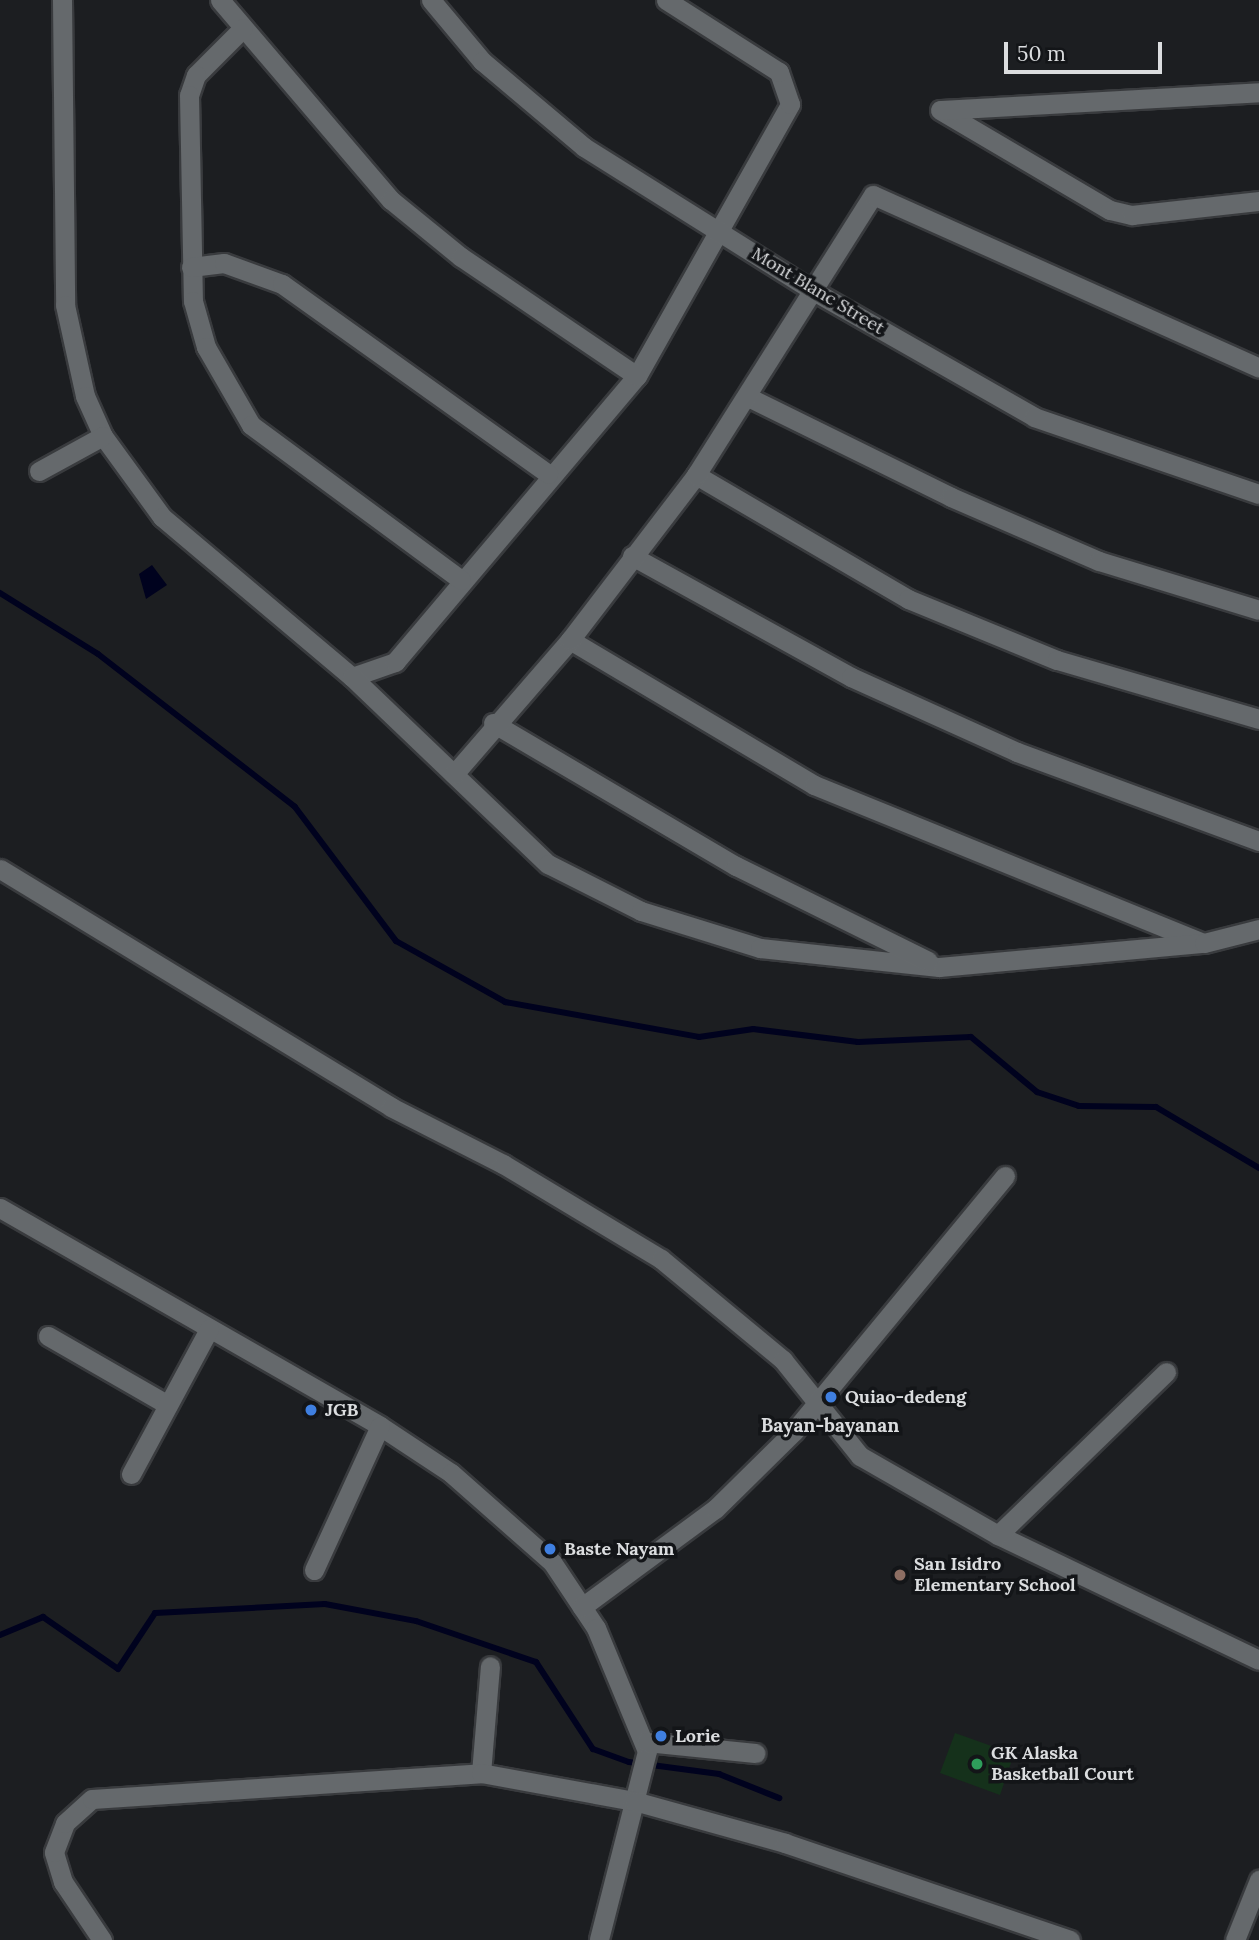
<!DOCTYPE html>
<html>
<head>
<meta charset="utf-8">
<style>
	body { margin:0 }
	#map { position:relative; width:1259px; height:1940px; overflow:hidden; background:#1c1e21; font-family:Lora,serif }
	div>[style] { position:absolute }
	.green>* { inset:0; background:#15311b }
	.water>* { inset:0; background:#00021e }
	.stream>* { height:6px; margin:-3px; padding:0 3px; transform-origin:3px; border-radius:3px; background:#00021e }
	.roads { filter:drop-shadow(2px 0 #393b3e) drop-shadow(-2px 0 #393b3e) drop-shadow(0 2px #393b3e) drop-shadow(0 -2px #393b3e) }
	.minor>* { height:19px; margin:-9.5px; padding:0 9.5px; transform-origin:9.5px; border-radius:9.5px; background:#65696c }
	.dots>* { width:19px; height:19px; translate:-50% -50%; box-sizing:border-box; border:4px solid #131518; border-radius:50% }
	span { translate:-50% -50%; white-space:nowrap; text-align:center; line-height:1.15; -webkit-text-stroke:7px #131518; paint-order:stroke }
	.street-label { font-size:18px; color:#dbdddf }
	.poi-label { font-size:18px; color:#dbdddf; font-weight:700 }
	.left { translate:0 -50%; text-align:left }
	.neighbourhood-label { font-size:19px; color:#dbdddf; font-weight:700 }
	.scale { position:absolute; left:1004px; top:42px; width:158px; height:32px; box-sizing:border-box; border:4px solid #dbdddf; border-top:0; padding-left:9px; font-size:21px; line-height:24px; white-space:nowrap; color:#dbdddf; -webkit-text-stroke:5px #131518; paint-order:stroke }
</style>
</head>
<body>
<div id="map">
	<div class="green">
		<i style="clip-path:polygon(955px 1733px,1014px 1754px,1000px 1795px,940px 1773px)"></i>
	</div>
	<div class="water">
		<i style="clip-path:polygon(152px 565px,167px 585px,146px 599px,139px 574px)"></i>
	</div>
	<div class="stream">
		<i style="left:0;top:593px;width:115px;rotate:31.9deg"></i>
		<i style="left:98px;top:654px;width:249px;rotate:37.8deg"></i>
		<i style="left:295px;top:807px;width:168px;rotate:53deg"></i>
		<i style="left:396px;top:941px;width:125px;rotate:29.2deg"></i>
		<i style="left:505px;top:1002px;width:197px;rotate:10.2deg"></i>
		<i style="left:699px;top:1037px;width:55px;rotate:-8.4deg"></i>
		<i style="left:753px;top:1029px;width:106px;rotate:7.1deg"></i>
		<i style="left:858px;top:1042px;width:113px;rotate:-2.5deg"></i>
		<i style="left:971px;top:1037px;width:86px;rotate:39.8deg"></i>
		<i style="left:1037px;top:1092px;width:44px;rotate:18.4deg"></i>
		<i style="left:1079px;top:1106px;width:77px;rotate:0.7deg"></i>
		<i style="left:1156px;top:1107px;width:120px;rotate:30.6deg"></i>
		<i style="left:0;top:1635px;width:47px;rotate:-22.7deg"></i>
		<i style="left:43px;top:1617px;width:91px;rotate:34.7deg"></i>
		<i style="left:118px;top:1669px;width:67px;rotate:-56.5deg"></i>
		<i style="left:155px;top:1613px;width:170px;rotate:-3deg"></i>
		<i style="left:325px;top:1604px;width:93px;rotate:10.6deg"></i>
		<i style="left:416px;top:1621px;width:127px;rotate:18.9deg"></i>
		<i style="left:536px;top:1662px;width:104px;rotate:56.8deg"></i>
		<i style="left:593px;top:1749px;width:38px;rotate:20deg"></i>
		<i style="left:629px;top:1762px;width:91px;rotate:7.6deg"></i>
		<i style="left:719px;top:1774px;width:65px;rotate:21.8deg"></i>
	</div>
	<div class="roads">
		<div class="minor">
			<i style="left:62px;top:0;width:305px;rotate:89.4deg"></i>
			<i style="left:65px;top:305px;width:93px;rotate:77.6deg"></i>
			<i style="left:85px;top:396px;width:44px;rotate:65.8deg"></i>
			<i style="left:103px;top:436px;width:100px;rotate:53.9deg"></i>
			<i style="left:162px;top:517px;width:248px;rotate:40.1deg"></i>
			<i style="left:352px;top:677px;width:46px;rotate:-19.2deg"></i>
			<i style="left:395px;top:662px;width:375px;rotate:-49.8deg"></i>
			<i style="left:637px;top:376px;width:312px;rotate:-60.6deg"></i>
			<i style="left:790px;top:104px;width:34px;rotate:-109deg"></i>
			<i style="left:779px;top:72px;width:134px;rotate:-147.5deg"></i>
			<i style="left:220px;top:0;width:263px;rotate:49.5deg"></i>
			<i style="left:391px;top:200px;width:90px;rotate:39.2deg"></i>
			<i style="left:461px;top:257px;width:212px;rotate:34.1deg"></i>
			<i style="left:431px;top:0;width:80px;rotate:50.1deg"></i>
			<i style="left:482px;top:61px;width:133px;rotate:40.1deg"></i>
			<i style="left:584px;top:147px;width:275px;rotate:32.1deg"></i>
			<i style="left:817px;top:293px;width:250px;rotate:29.7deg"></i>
			<i style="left:1034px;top:417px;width:238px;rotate:18.9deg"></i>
			<i style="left:243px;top:28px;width:66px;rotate:135deg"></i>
			<i style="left:196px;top:75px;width:21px;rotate:109deg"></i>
			<i style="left:189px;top:95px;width:206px;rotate:88.9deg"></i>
			<i style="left:193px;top:301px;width:48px;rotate:74.2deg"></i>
			<i style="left:206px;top:347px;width:90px;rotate:60deg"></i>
			<i style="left:251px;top:425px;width:261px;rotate:36.4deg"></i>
			<i style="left:940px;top:110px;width:197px;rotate:30.5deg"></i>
			<i style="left:1110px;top:210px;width:23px;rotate:13deg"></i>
			<i style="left:1132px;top:215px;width:128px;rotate:-6.3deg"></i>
			<i style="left:941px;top:110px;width:319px;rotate:-3.2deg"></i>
			<i style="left:191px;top:267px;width:33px;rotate:-7deg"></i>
			<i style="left:224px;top:263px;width:62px;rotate:19.9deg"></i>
			<i style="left:282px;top:284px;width:327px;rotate:35.5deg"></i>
			<i style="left:748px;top:397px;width:226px;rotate:26.2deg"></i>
			<i style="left:951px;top:497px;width:161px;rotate:23.4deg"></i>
			<i style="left:1099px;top:561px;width:167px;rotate:17deg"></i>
			<i style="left:39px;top:471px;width:73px;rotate:-28.7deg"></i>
			<i style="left:696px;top:475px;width:246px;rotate:30.3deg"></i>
			<i style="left:908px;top:599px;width:161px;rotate:22.3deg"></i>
			<i style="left:1057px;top:660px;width:210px;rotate:16.3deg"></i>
			<i style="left:632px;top:556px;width:250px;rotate:28.9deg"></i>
			<i style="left:851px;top:677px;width:182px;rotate:24.3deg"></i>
			<i style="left:1017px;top:752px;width:258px;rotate:20.2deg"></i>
			<i style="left:570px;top:640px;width:284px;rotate:30.7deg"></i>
			<i style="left:814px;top:785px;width:418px;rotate:22.1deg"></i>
			<i style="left:352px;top:677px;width:271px;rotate:43.7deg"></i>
			<i style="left:548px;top:864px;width:104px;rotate:26.8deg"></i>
			<i style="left:641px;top:911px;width:125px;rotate:17.3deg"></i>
			<i style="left:760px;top:948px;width:180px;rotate:6.1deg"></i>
			<i style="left:939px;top:967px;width:266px;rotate:-5.2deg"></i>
			<i style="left:1204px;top:943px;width:57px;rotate:-14.3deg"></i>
			<i style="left:493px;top:723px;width:282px;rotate:30.5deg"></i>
			<i style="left:736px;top:866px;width:214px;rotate:26.3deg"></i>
			<i style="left:454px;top:774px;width:177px;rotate:-49.1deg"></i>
			<i style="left:570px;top:640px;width:208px;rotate:-52.6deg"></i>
			<i style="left:696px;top:475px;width:331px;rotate:-57.7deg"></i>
			<i style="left:873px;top:195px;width:423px;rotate:24.1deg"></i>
			<i style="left:0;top:869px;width:458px;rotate:31.3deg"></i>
			<i style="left:391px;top:1107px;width:126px;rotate:27deg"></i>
			<i style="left:503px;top:1164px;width:184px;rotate:31deg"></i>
			<i style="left:661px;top:1259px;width:158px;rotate:39.6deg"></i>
			<i style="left:783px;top:1360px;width:123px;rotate:51.3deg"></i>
			<i style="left:860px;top:1456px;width:159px;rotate:29.8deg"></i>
			<i style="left:998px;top:1535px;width:289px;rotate:25.6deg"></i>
			<i style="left:0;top:1208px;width:438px;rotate:29.8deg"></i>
			<i style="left:380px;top:1426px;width:85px;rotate:33.5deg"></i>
			<i style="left:451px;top:1473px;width:135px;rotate:41.4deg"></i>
			<i style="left:552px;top:1562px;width:79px;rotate:56.3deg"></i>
			<i style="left:596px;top:1628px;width:133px;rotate:67.5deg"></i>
			<i style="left:647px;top:1751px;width:195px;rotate:104.3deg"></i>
			<i style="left:48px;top:1336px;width:138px;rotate:29.9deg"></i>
			<i style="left:131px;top:1474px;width:165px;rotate:-61.7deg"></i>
			<i style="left:998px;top:1535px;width:234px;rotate:-44.1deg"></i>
			<i style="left:314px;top:1570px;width:158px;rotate:-65.4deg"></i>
			<i style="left:582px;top:1607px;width:165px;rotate:-36.4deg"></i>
			<i style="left:715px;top:1509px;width:111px;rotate:-44.6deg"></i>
			<i style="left:794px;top:1431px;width:331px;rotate:-50.4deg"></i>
			<i style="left:646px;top:1742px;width:110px;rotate:5.8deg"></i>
			<i style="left:481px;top:1773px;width:107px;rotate:-85.2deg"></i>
			<i style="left:102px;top:1940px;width:70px;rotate:-123.9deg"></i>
			<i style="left:63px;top:1882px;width:31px;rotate:-107deg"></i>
			<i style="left:54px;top:1852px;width:31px;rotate:-69deg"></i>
			<i style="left:65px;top:1823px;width:36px;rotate:-42deg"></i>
			<i style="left:92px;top:1799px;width:390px;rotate:-3.8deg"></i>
			<i style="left:481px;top:1773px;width:156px;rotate:10.4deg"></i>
			<i style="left:634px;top:1801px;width:157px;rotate:15.5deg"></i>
			<i style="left:785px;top:1843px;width:301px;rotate:18.8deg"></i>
			<i style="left:1235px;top:1940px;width:65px;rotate:-68.2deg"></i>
		</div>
	</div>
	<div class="dots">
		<i style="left:831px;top:1397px;background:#3f7fe0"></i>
		<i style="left:311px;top:1410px;background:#3f7fe0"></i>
		<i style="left:550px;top:1549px;background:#3f7fe0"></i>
		<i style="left:900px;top:1575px;background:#8d6e63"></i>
		<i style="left:661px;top:1736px;background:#3f7fe0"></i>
		<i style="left:977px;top:1764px;background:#2e9e5b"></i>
	</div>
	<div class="street-label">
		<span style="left:818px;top:291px;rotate:31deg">Mont Blanc Street</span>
	</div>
	<div class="poi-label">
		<span class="left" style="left:845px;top:1397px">Quiao-dedeng</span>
		<span class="left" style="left:325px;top:1410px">JGB</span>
		<span class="left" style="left:564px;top:1549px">Baste Nayam</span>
		<span class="left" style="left:914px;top:1575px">San Isidro<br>Elementary School</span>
		<span class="left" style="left:675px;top:1736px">Lorie</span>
		<span class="left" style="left:991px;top:1764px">GK Alaska<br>Basketball Court</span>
	</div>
	<div class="neighbourhood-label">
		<span style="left:830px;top:1426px">Bayan-bayanan</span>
	</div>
	<div class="scale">50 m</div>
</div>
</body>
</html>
